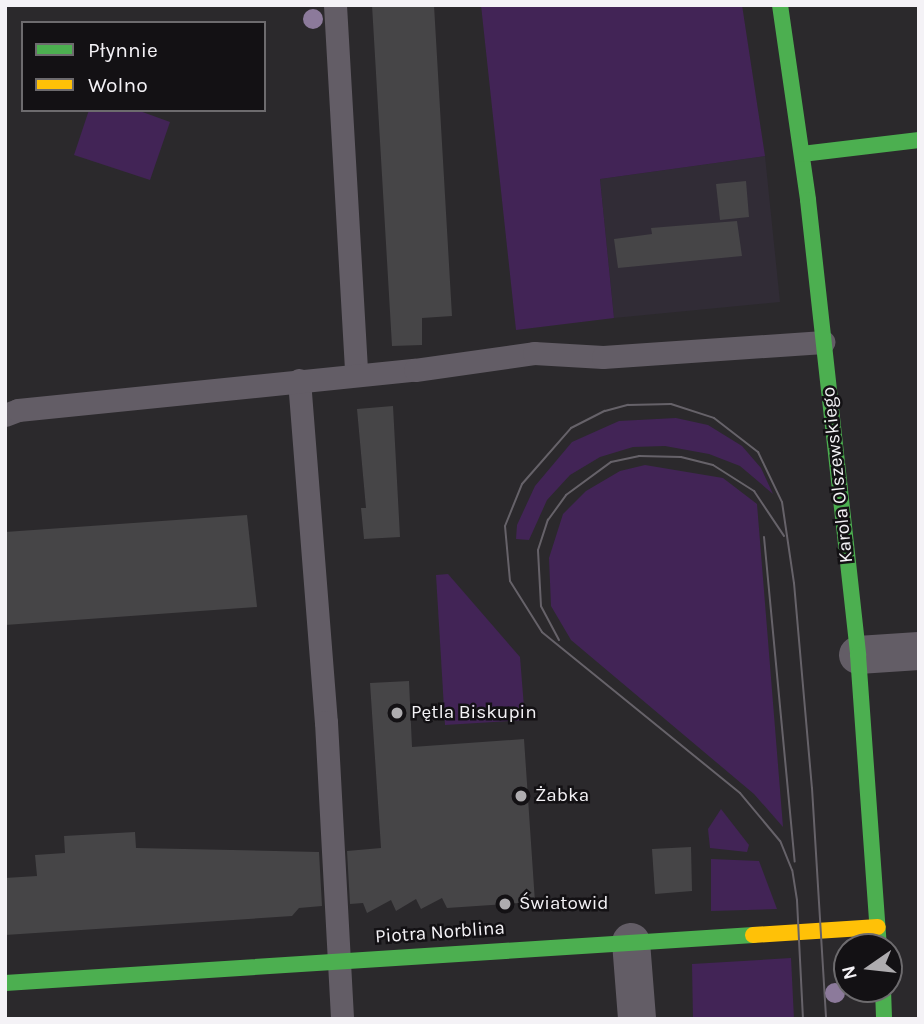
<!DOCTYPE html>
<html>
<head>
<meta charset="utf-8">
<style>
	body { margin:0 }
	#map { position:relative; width:924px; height:1024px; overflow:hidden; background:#2b292c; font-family:Karla,sans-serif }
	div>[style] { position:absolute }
	.built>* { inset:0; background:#312c36 }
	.green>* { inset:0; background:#422456 }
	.building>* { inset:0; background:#464547 }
	.lane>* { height:23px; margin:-11.5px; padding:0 11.5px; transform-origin:11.5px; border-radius:11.5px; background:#635d66 }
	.street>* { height:38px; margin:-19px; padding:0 19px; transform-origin:19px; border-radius:19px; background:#635d66 }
	.fast>* { height:16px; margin:-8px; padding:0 8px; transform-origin:8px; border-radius:8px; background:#4caf50 }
	.slow>* { height:16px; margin:-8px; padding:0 8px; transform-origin:8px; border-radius:8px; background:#ffc107 }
	.tram>* { height:2px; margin:-1px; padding:0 1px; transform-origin:1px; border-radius:1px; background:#666269 }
	.trees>* { width:20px; height:20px; margin:-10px; border-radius:50%; background:#8c7a9b }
	.dots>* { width:19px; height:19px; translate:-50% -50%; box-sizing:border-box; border:4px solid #131114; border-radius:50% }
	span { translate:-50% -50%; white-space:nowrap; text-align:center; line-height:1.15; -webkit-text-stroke:5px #131114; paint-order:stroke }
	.street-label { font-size:19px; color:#f4f2f6 }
	.poi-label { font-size:19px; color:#f4f2f6 }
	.left { translate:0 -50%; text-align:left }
	.frame { position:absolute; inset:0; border:7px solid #f4f2f6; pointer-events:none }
	.legend { position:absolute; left:21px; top:21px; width:245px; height:91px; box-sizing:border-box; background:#131114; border:2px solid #6d6b6e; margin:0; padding:9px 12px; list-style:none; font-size:21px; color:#f4f2f6 }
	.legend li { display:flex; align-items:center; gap:14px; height:35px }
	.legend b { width:35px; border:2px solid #6d6b6e }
	.north { position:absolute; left:833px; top:933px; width:70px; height:70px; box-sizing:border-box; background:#131114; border:2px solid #6d6b6e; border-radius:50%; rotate:256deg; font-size:19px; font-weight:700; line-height:28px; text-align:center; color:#f4f2f6 }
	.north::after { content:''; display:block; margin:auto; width:24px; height:32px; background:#aeacaf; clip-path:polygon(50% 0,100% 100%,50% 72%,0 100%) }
</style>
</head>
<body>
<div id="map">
	<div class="built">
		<i style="clip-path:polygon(765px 156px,780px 302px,614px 318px,600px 179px)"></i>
	</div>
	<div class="green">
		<i style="clip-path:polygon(481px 5px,742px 5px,765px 156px,600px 179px,614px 318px,516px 330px)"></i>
		<i style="clip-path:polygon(89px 110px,137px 110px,170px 122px,150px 180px,74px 155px)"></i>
		<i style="clip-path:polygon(676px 418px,708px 425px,742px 446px,761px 468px,773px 494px,740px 466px,709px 454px,665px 446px,633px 447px,600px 457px,570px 475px,547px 500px,529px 540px,516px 539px,517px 525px,535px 486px,572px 442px,619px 421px)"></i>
		<i style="clip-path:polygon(645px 465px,723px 478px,757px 504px,783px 827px,754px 794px,571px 640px,551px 606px,549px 558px,563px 514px,586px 491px,620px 471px)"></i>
		<i style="clip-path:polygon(448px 574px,520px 657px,525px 720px,445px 725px,436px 575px)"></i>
		<i style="clip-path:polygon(721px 809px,749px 845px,747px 852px,710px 848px,708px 829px)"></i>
		<i style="clip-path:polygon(711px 859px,759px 861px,777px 909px,711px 911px)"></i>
		<i style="clip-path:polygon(791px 958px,794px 1019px,693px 1019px,692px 964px)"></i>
	</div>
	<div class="building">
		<i style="clip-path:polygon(372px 5px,434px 5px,452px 316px,422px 318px,422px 345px,392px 346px)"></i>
		<i style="clip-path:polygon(746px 181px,749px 217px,720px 220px,716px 184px)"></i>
		<i style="clip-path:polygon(737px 221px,742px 256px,618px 268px,614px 239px,652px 234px,651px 228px)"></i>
		<i style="clip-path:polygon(393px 406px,400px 537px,364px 539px,361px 508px,366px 508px,357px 409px)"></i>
		<i style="clip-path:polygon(247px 515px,257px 607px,5px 625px,5px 532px)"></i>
		<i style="clip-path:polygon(409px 681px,412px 747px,524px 739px,535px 902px,447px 908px,442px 898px,421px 909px,416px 899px,396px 911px,391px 900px,367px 913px,363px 903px,350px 904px,347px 851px,381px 848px,370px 683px)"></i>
		<i style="clip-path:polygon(135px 832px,136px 848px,319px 852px,322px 906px,299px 908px,292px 916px,5px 935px,5px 878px,37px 876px,35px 855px,65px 853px,64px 836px)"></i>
		<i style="clip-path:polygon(691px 847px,692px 891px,655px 894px,652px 849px)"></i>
	</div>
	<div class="lane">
		<i style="left:335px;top:5px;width:370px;rotate:86.7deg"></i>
		<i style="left:299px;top:380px;width:343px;rotate:85.5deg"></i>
		<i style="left:326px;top:722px;width:297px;rotate:86.9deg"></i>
		<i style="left:5px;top:415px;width:14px;rotate:-21deg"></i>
		<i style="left:18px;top:410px;width:399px;rotate:-5.8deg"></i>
		<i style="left:415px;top:370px;width:120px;rotate:-8.1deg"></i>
		<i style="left:534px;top:353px;width:69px;rotate:3.3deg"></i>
		<i style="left:603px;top:357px;width:221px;rotate:-3.9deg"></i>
	</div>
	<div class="street">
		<i style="left:858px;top:655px;width:61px;rotate:-3.8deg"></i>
		<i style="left:631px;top:942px;width:77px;rotate:85.5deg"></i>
	</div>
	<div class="fast">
		<i style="left:780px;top:5px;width:197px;rotate:81.8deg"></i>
		<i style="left:808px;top:200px;width:458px;rotate:83.7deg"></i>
		<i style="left:858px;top:655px;width:293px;rotate:85.9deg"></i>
		<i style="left:802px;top:154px;width:118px;rotate:-6.8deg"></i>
		<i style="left:5px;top:983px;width:750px;rotate:-3.67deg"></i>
		<i style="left:883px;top:989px;width:30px;rotate:88deg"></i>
	</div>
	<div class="slow">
		<i style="left:753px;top:935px;width:125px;rotate:-3.7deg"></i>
	</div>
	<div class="tram">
		<i style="left:764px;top:537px;width:326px;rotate:84.6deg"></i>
		<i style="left:559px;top:640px;width:38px;rotate:-118deg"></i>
		<i style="left:541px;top:606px;width:56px;rotate:-93.1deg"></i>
		<i style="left:538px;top:550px;width:32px;rotate:-72deg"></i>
		<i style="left:548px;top:520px;width:31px;rotate:-54deg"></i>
		<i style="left:566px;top:495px;width:56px;rotate:-36.3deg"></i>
		<i style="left:611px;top:462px;width:29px;rotate:-12deg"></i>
		<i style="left:639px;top:456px;width:42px;rotate:1.4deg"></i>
		<i style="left:681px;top:457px;width:33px;rotate:14deg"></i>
		<i style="left:713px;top:465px;width:49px;rotate:32.4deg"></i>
		<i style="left:754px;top:491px;width:54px;rotate:56.3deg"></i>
		<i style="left:803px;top:1019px;width:119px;rotate:-92.9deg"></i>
		<i style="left:797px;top:900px;width:30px;rotate:-99deg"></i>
		<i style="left:792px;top:870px;width:31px;rotate:-112deg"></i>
		<i style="left:780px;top:841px;width:62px;rotate:-129.8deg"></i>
		<i style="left:740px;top:793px;width:255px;rotate:-140.9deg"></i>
		<i style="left:542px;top:632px;width:60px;rotate:-122.1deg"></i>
		<i style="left:510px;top:581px;width:55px;rotate:-95.2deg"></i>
		<i style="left:505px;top:526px;width:45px;rotate:-68deg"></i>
		<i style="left:522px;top:484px;width:74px;rotate:-48.8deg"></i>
		<i style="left:571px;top:428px;width:38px;rotate:-27deg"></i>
		<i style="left:605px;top:411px;width:24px;rotate:-15deg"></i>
		<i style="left:628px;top:405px;width:43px;rotate:-1.3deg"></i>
		<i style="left:671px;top:404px;width:45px;rotate:18deg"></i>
		<i style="left:714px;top:418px;width:56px;rotate:37.7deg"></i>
		<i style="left:758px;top:452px;width:55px;rotate:64.4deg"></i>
		<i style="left:782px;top:502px;width:82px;rotate:81.6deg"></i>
		<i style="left:794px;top:583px;width:206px;rotate:85deg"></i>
		<i style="left:812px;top:788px;width:231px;rotate:86.5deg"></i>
	</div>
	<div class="trees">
		<i style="left:313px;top:19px"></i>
		<i style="left:835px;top:993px"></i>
	</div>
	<div class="dots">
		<i style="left:397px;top:713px;background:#aeacaf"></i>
		<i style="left:521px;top:796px;background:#aeacaf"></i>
		<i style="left:505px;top:904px;background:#aeacaf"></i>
	</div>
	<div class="street-label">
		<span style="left:838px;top:475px;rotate:-96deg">Karola Olszewskiego</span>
		<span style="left:440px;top:933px;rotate:-4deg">Piotra Norblina</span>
	</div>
	<div class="poi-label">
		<span class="left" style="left:411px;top:713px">Pętla Biskupin</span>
		<span class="left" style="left:535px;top:796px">Żabka</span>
		<span class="left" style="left:519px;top:904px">Światowid</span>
	</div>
	<div class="frame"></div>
	<ul class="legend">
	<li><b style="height:9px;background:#4caf50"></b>Płynnie</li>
	<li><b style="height:9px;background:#ffc107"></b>Wolno</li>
	</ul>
	<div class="north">N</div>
</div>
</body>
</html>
